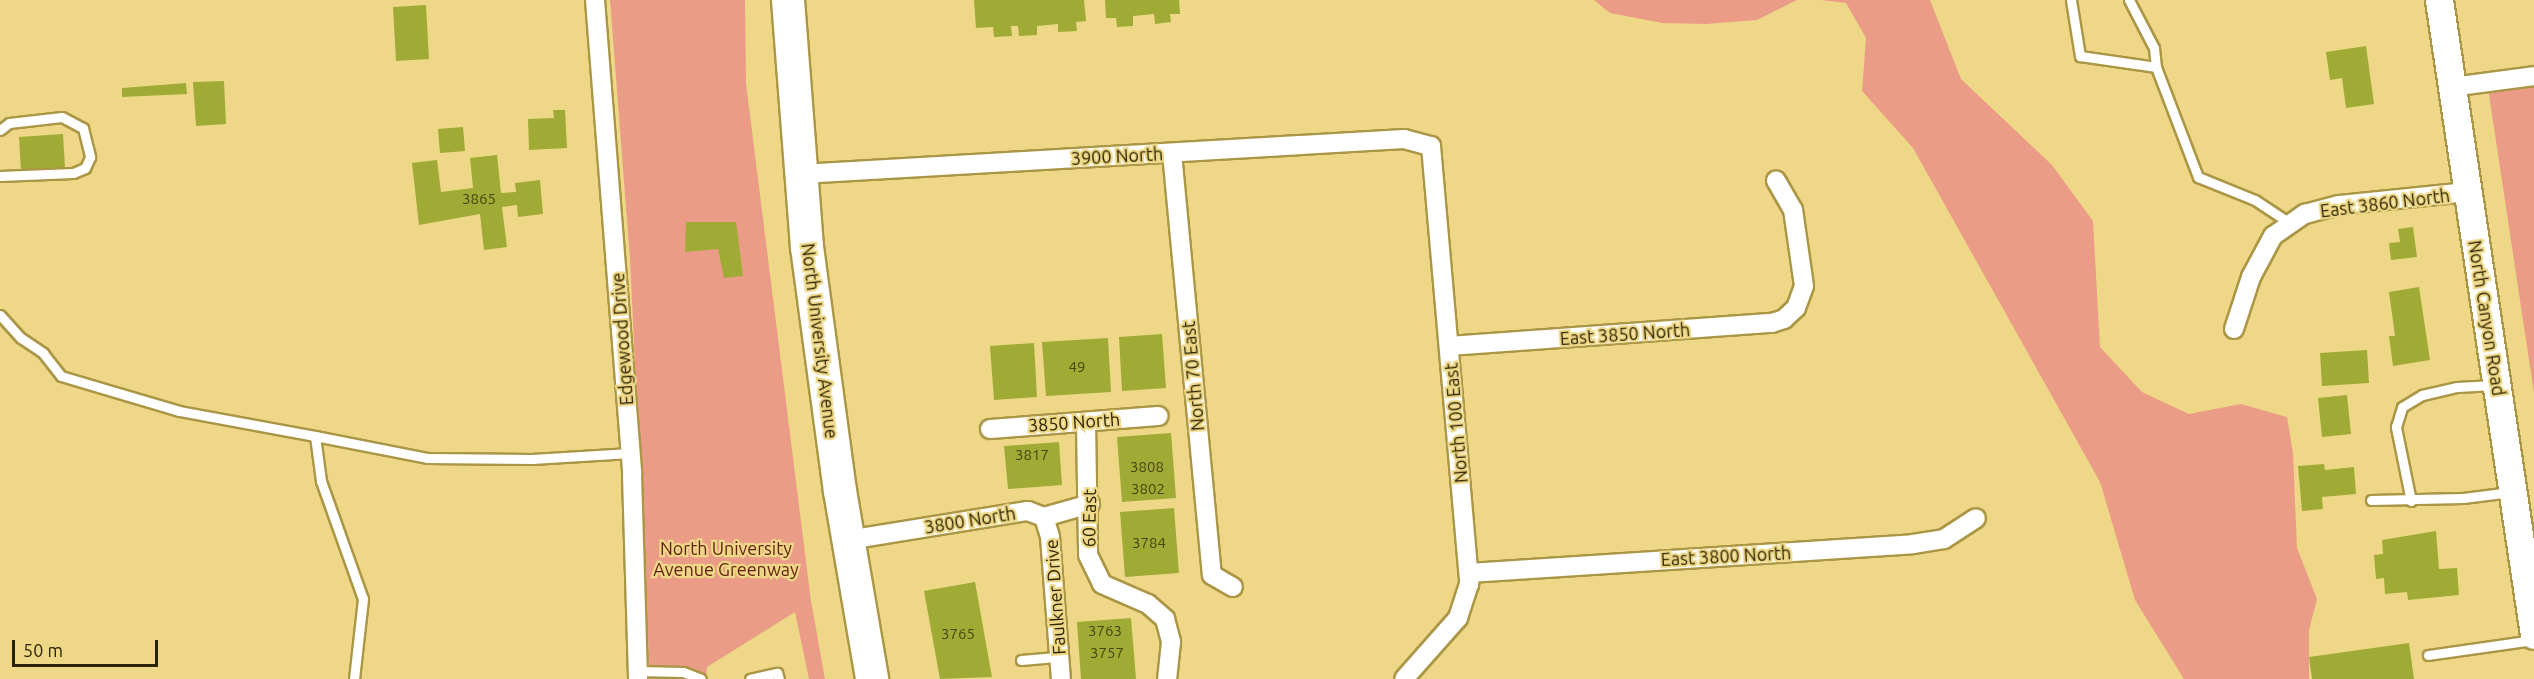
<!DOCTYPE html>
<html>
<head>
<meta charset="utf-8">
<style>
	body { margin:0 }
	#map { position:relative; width:2534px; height:679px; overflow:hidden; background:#eed887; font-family:Ubuntu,sans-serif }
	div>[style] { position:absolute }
	.green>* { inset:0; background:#eb9c87 }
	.building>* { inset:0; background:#9fab35 }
	.roads { filter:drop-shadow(2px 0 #ab9645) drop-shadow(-2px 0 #ab9645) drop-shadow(0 2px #ab9645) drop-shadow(0 -2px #ab9645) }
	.service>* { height:9px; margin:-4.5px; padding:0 4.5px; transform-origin:4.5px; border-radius:4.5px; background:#fff }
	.minor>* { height:18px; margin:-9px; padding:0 9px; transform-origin:9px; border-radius:9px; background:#fff }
	.secondary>* { height:27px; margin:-13.5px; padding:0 13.5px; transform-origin:13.5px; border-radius:13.5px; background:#fff }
	.trunk>* { height:32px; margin:-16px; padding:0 16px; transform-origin:16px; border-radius:16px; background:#fff }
	span { translate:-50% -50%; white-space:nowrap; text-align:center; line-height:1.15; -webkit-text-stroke:4.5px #eed887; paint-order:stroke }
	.number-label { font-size:15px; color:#49450e }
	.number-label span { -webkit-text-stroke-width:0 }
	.street-label { font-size:18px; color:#2c2301 }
	.park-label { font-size:18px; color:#621f0e }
	.scale { position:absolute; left:12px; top:640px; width:146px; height:27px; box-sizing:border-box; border:3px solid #2c2301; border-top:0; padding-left:8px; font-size:18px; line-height:21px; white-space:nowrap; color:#2c2301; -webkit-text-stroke:4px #eed887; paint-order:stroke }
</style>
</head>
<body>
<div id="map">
	<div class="green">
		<i style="clip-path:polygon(610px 0,745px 0,746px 83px,811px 601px,825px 679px,809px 679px,795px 612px,707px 667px,706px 679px,650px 679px,630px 259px)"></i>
		<i style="clip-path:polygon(1594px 0,1797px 0,1757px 20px,1706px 24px,1662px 23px,1610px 13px)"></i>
		<i style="clip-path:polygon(1821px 0,1930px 0,1961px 79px,2052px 165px,2093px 221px,2100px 347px,2142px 392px,2189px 414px,2241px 404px,2287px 417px,2293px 453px,2297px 548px,2317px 599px,2309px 630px,2309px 679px,2184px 679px,2135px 600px,2100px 482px,1913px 148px,1862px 91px,1866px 38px,1846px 3px)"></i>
		<i style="clip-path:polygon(2534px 81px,2534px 393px,2488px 88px)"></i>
	</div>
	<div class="building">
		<i style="clip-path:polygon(974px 0,1084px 0,1086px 21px,1076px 22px,1077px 31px,1058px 32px,1058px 24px,1037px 26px,1037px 35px,1019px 36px,1018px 26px,1011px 26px,1012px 36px,994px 37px,993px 27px,976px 28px)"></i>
		<i style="clip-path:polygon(1105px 0,1179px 0,1180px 14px,1170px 14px,1171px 22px,1155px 24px,1154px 14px,1133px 16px,1133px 26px,1117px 27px,1116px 18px,1106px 18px)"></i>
		<i style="clip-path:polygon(426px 5px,429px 59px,396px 61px,393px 7px)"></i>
		<i style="clip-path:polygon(2366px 46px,2374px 104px,2346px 108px,2342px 78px,2330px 80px,2326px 52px)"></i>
		<i style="clip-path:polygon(224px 81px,226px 124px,196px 126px,193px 82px)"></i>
		<i style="clip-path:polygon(186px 83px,187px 94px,122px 97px,122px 88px)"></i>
		<i style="clip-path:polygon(553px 110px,565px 110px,567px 148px,529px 150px,528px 119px,554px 118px)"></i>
		<i style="clip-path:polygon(463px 127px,465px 151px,440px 153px,438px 129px)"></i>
		<i style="clip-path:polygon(63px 134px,65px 168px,21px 170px,19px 137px)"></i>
		<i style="clip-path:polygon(497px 155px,501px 193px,516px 192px,515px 183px,540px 180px,543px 214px,518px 217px,517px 205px,502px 207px,507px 247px,484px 250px,480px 214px,419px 225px,412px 163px,437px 160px,441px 192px,473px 188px,470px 158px)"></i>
		<i style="clip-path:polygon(686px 222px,736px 222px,743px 276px,724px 278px,718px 249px,685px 252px)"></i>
		<i style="clip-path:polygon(2413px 227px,2417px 257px,2391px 260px,2389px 243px,2400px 242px,2398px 229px)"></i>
		<i style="clip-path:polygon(2419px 287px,2430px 360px,2393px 366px,2389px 336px,2395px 336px,2389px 292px)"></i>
		<i style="clip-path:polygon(1162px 334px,1166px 388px,1122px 391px,1119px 337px)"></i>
		<i style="clip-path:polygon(1108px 338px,1111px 392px,1046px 396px,1042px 342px)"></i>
		<i style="clip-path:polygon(1034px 343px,1037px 397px,994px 400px,990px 346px)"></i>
		<i style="clip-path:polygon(2367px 350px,2369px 383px,2322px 386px,2320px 353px)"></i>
		<i style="clip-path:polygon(2347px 395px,2351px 434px,2322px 437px,2318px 398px)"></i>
		<i style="clip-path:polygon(1171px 433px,1176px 498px,1122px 502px,1117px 437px)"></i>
		<i style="clip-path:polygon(1059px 442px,1062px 485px,1008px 489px,1004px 446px)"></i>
		<i style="clip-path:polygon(2324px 464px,2325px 470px,2354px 467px,2356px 494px,2322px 497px,2323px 509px,2302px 511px,2298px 466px)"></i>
		<i style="clip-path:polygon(1174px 508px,1179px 573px,1125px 577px,1120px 512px)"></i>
		<i style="clip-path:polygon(2436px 531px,2439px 569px,2457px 568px,2459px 595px,2408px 600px,2407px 592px,2385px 594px,2384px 578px,2376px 579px,2374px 555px,2383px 554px,2382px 540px)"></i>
		<i style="clip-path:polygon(975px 582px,992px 677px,940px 679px,924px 591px)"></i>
		<i style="clip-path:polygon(1131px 618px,1136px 679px,1081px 679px,1077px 622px)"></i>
		<i style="clip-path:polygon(2409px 643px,2414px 679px,2312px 679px,2309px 657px)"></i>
	</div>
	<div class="roads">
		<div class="service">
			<i style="left:2071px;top:0;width:57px;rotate:80.9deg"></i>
			<i style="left:2080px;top:56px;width:77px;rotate:8.2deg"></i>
			<i style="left:2129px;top:0;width:54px;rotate:62.5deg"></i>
			<i style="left:2154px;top:48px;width:19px;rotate:84deg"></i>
			<i style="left:2156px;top:67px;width:118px;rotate:69.1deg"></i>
			<i style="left:2198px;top:177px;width:61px;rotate:22deg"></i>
			<i style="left:2255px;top:200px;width:43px;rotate:33.7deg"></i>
			<i style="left:0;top:130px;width:11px;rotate:-38deg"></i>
			<i style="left:9px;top:123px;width:53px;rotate:-6.5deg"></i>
			<i style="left:62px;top:117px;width:24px;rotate:28deg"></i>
			<i style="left:83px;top:128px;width:30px;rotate:76deg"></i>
			<i style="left:90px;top:157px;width:12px;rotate:114deg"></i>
			<i style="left:85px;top:168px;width:13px;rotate:157deg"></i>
			<i style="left:73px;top:173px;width:73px;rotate:177.6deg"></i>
			<i style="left:0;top:315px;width:31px;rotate:48deg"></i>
			<i style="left:21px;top:338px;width:27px;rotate:34deg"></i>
			<i style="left:43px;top:353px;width:29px;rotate:52deg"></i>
			<i style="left:61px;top:376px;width:123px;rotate:16.5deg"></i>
			<i style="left:179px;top:411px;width:138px;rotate:10.4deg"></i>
			<i style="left:2371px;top:500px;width:92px;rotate:-1.2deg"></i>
			<i style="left:2463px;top:498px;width:48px;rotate:-7.1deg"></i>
			<i style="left:2411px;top:501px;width:76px;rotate:-101.5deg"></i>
			<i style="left:2396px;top:427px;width:21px;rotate:-73deg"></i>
			<i style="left:2402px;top:407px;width:23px;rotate:-31deg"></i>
			<i style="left:2422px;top:395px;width:36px;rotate:-13deg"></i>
			<i style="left:2457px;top:387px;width:37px;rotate:-3deg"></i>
			<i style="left:2428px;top:655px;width:107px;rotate:-8.1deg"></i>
			<i style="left:1021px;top:660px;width:38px;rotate:-5deg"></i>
			<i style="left:637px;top:671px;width:46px;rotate:1.2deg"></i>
			<i style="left:683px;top:672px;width:19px;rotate:21deg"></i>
			<i style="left:354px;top:679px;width:81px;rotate:-83.6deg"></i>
			<i style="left:363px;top:599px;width:125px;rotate:-109.6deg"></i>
			<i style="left:321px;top:481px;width:45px;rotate:-97.6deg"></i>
			<i style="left:315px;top:436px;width:114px;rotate:11.1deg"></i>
			<i style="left:427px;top:458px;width:105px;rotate:0.5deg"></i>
			<i style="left:532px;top:459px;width:98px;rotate:-3.5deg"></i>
			<i style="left:750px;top:679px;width:28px;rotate:-13deg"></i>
			<i style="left:777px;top:673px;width:6px;rotate:72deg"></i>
		</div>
		<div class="minor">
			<i style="left:595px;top:0;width:476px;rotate:85.5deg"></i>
			<i style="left:632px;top:475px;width:204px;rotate:88.3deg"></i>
			<i style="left:2452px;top:87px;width:83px;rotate:-7.6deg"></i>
			<i style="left:1172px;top:153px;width:424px;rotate:84.6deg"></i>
			<i style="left:1212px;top:575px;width:24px;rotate:30deg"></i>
			<i style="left:801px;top:174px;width:604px;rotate:-3.32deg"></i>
			<i style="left:1404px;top:139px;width:28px;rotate:15deg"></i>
			<i style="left:1431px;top:146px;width:440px;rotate:85deg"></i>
			<i style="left:1469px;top:584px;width:36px;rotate:108deg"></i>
			<i style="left:1458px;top:618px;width:81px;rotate:131.5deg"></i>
			<i style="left:2234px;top:329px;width:55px;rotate:-71.9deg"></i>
			<i style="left:2251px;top:277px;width:47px;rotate:-61.8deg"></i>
			<i style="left:2273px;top:236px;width:39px;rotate:-35deg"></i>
			<i style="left:2305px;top:214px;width:35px;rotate:-15deg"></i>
			<i style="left:2339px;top:205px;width:130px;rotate:-5.8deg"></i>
			<i style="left:1449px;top:346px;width:324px;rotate:-4.1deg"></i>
			<i style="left:1772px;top:323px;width:13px;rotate:-18deg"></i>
			<i style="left:1784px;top:319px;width:16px;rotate:-43deg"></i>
			<i style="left:1796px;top:308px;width:23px;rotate:-70deg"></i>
			<i style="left:1804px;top:286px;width:77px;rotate:-98.2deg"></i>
			<i style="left:1793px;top:210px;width:34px;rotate:-120deg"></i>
			<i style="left:1086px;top:422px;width:133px;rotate:89.1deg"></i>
			<i style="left:1088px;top:555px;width:32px;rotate:64deg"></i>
			<i style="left:1102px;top:584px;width:50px;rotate:23.5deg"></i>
			<i style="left:1148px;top:604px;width:23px;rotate:41deg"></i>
			<i style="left:1165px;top:619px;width:24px;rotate:75deg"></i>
			<i style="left:1171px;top:642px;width:37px;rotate:96deg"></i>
			<i style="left:990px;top:429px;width:169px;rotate:-4.4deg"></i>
			<i style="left:1044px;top:517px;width:21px;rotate:73deg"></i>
			<i style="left:1050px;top:537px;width:142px;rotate:85.6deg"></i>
			<i style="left:848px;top:540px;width:182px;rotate:-9.2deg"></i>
			<i style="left:1028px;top:511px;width:17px;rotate:21deg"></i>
			<i style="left:1044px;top:517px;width:48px;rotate:-15.8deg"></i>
			<i style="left:1469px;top:573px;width:445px;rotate:-3.7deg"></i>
			<i style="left:1913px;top:544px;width:31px;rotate:-9deg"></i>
			<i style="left:1944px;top:539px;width:38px;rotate:-33deg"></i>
		</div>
		<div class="secondary">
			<i style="left:2439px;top:0;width:642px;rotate:81.49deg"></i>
		</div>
		<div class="trunk">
			<i style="left:788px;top:0;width:248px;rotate:85.6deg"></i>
			<i style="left:807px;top:247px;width:246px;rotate:82.3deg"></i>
			<i style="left:840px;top:491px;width:191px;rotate:80.3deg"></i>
		</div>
	</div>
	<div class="number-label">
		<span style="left:479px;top:199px">3865</span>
		<span style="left:1077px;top:367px">49</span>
		<span style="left:1032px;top:455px">3817</span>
		<span style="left:1147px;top:467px">3808</span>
		<span style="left:1148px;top:489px">3802</span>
		<span style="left:1149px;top:543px">3784</span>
		<span style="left:1105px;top:631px">3763</span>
		<span style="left:958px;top:634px">3765</span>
		<span style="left:1107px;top:653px">3757</span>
	</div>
	<div class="street-label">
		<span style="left:1117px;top:156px;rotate:-3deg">3900 North</span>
		<span style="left:2385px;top:203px;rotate:-7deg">East 3860 North</span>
		<span style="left:2487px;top:318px;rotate:81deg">North Canyon Road</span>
		<span style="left:1625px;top:334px;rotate:-4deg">East 3850 North</span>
		<span style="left:622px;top:339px;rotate:-94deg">Edgewood Drive</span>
		<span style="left:820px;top:341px;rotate:83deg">North University Avenue</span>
		<span style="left:1193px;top:376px;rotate:-95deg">North 70 East</span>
		<span style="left:1074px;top:422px;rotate:-4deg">3850 North</span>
		<span style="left:1456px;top:423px;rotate:-95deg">North 100 East</span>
		<span style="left:1089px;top:518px;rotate:-89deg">60 East</span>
		<span style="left:970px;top:520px;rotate:-9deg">3800 North</span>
		<span style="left:1726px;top:556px;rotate:-3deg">East 3800 North</span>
		<span style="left:1055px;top:597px;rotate:-94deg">Faulkner Drive</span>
	</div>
	<div class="park-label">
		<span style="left:726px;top:559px">North University<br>Avenue Greenway</span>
	</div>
	<div class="scale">50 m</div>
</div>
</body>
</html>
